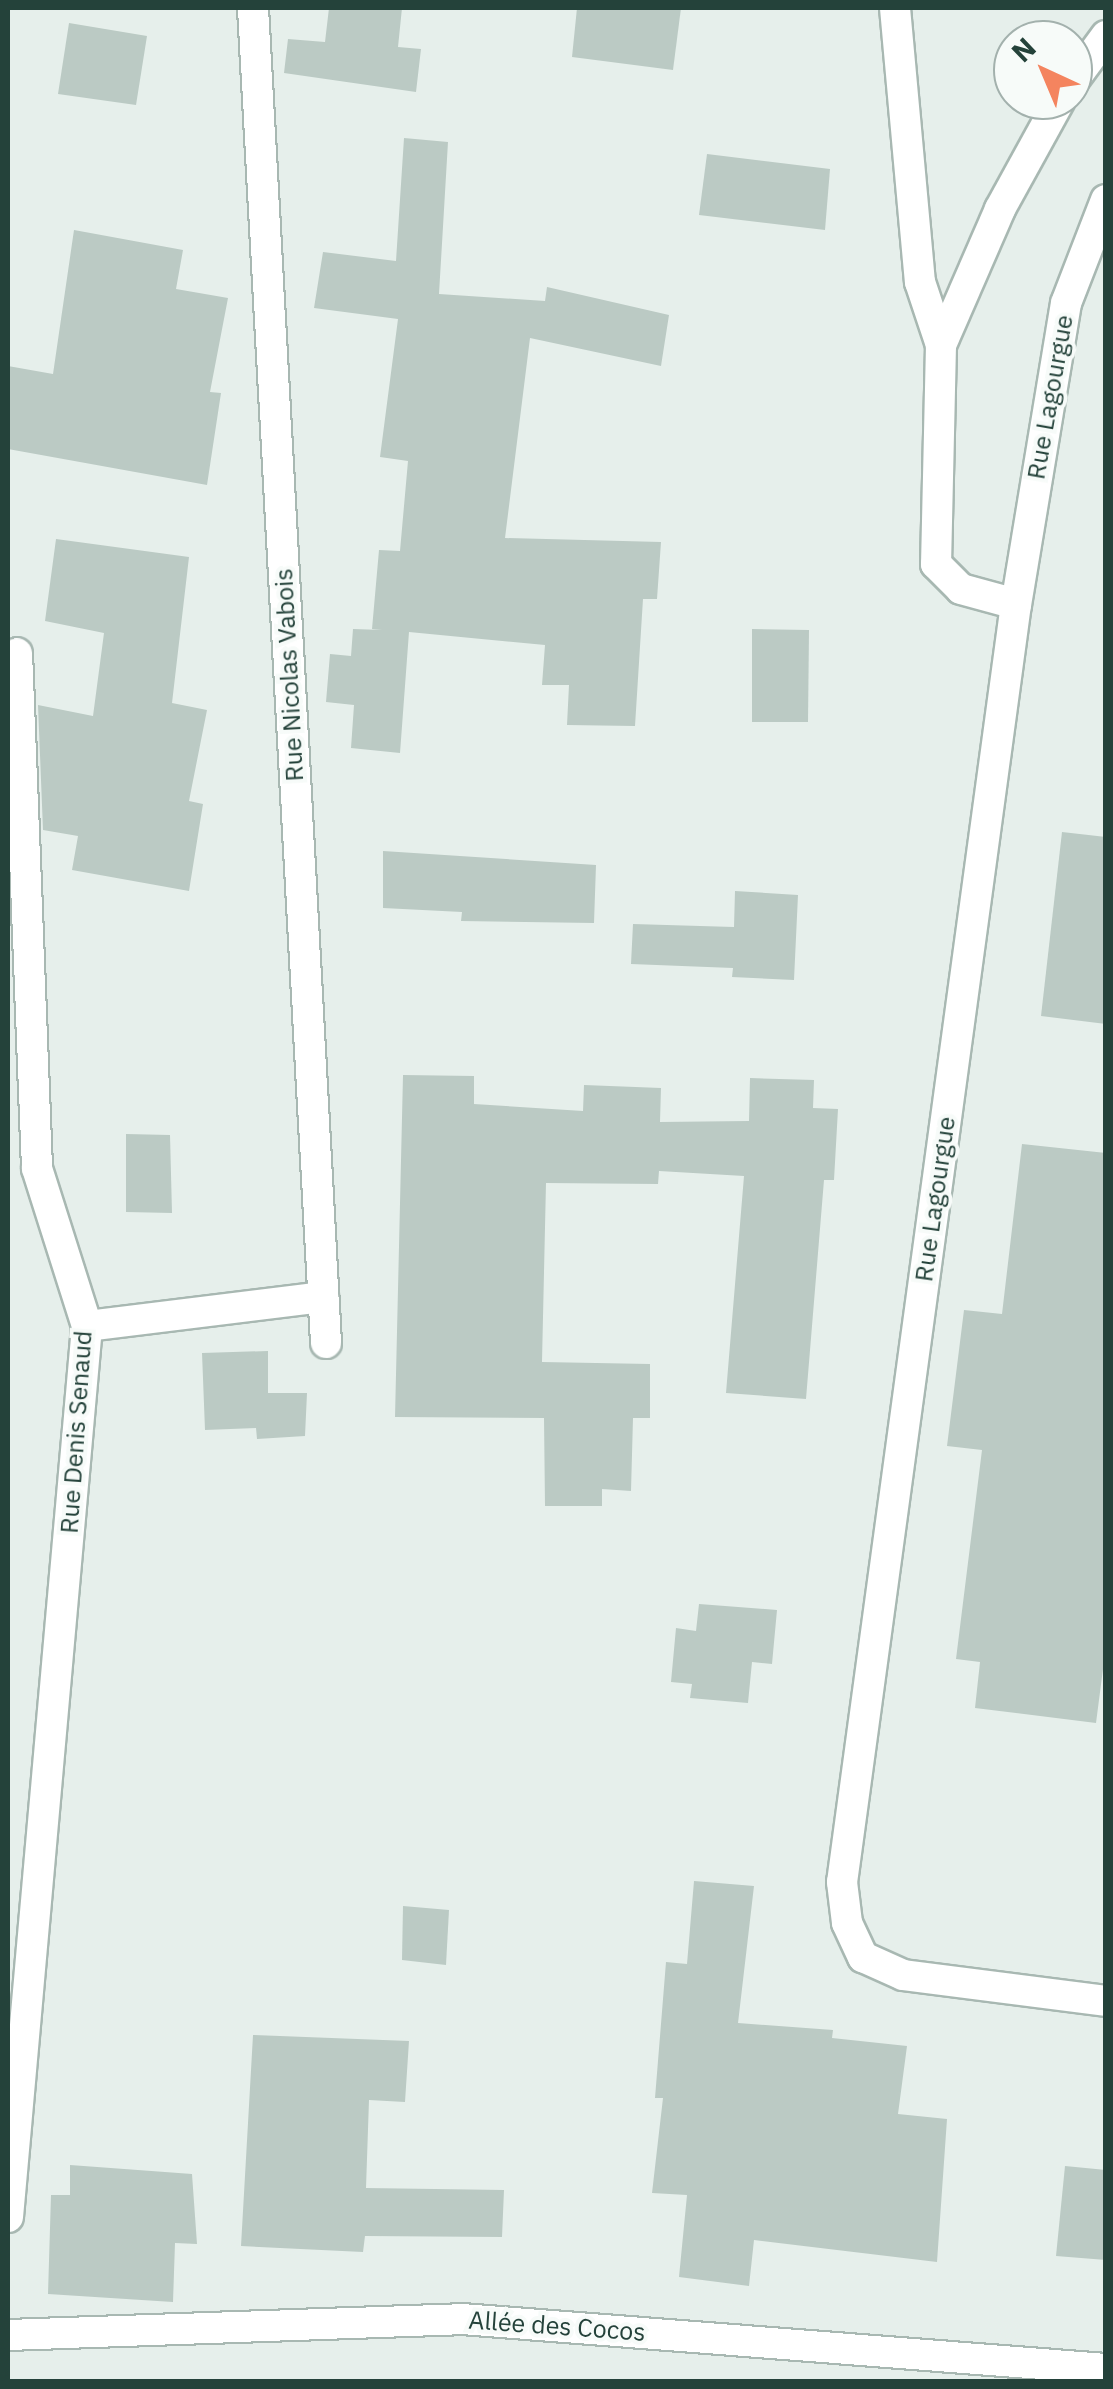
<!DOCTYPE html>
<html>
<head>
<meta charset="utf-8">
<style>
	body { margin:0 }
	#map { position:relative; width:1113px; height:2389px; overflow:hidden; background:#e6efeb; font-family:"IBM Plex Sans",sans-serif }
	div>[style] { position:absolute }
	.building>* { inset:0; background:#bbcac4 }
	.roads { filter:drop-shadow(2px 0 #a8b8b2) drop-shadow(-2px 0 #a8b8b2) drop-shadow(0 2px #a8b8b2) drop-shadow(0 -2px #a8b8b2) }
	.minor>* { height:30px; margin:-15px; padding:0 15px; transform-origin:15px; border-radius:15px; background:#fff }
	span { translate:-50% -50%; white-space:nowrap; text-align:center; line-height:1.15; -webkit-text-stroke:8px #f7fbf9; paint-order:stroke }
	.street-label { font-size:25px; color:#24423a }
	.frame { position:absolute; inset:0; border:10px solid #24423a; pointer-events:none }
	.north { position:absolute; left:993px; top:20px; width:100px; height:100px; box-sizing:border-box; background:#f7fbf9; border:2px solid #a3b1ad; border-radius:50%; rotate:316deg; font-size:28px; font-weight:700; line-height:40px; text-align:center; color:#24423a }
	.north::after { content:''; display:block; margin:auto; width:35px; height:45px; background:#f4845f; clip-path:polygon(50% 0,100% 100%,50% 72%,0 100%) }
</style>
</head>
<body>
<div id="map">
	<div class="building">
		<i style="clip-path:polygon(329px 8px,402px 8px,398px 47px,421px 49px,416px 92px,284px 73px,288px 39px,325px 42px)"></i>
		<i style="clip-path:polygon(577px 8px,681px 8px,673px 70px,572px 57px)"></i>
		<i style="clip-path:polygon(69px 23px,147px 36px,136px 105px,58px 94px)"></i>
		<i style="clip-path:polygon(404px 138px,448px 142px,439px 294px,545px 301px,547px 287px,669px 315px,661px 366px,530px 338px,505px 538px,661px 542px,657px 599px,643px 599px,635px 726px,567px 725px,569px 685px,542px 685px,545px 645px,409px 632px,400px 753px,351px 748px,354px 705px,326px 702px,330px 654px,351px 656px,353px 629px,382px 630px,372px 629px,379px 550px,400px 551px,408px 461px,380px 457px,398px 319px,314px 308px,323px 252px,396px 261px)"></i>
		<i style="clip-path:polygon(707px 154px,830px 169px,825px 230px,699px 215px)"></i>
		<i style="clip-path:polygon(74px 230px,183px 250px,176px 289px,228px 298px,210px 392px,221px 393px,207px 485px,8px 449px,8px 366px,53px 374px)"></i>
		<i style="clip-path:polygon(56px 539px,189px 557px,172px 703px,207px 710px,189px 801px,203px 804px,189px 891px,72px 870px,78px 836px,43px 830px,38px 705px,93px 716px,104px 633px,45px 621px)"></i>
		<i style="clip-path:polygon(752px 629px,809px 630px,808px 722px,752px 722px)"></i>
		<i style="clip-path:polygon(1062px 832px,1106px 837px,1106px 1024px,1041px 1016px)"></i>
		<i style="clip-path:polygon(383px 851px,596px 865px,594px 923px,461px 921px,462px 912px,383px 908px)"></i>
		<i style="clip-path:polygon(735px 891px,798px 895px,794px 980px,732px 977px,733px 968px,631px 964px,633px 924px,734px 927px)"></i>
		<i style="clip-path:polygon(403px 1075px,474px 1076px,474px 1104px,583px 1111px,584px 1085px,661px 1088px,660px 1122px,749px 1121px,750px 1078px,814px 1080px,813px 1108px,838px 1109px,834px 1180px,824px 1180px,806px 1399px,726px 1393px,744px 1176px,659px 1171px,658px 1184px,546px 1183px,542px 1362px,650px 1364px,650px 1418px,633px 1418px,631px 1491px,602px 1489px,602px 1506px,545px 1506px,544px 1418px,395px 1417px)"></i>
		<i style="clip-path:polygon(126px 1134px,170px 1135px,172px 1213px,126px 1212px)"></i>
		<i style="clip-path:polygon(1022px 1144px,1106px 1153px,1106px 1646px,1096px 1723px,975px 1708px,980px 1662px,956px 1659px,982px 1450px,947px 1446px,964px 1310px,1002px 1314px)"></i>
		<i style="clip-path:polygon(268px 1351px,268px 1393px,307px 1393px,305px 1436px,257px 1439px,256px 1428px,205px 1430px,202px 1353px)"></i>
		<i style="clip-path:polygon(699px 1604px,777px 1610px,772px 1664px,752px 1662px,748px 1703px,690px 1698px,692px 1684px,671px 1682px,676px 1628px,696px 1631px)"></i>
		<i style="clip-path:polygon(694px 1881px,754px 1886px,738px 2023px,833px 2030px,832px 2038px,907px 2046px,898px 2114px,947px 2119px,937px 2262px,754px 2240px,749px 2286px,679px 2277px,687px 2195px,652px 2193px,663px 2098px,655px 2098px,666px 1962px,687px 1964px)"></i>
		<i style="clip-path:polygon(403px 1906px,449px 1910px,446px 1965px,402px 1960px)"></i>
		<i style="clip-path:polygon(253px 2035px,409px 2041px,405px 2102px,369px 2100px,366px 2188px,504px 2190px,502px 2237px,365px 2236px,363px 2252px,241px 2246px)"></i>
		<i style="clip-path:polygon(70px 2165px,192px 2174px,197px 2244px,175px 2243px,173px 2302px,48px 2294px,51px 2195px,70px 2195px)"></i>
		<i style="clip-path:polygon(1065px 2166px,1106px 2170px,1106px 2260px,1056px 2256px)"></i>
	</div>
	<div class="roads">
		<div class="minor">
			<i style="left:253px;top:8px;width:1337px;rotate:86.87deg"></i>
			<i style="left:895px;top:8px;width:275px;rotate:84.8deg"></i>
			<i style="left:920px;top:282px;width:66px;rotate:71.6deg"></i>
			<i style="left:941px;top:345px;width:219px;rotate:91.3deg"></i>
			<i style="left:936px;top:564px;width:35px;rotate:45deg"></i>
			<i style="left:961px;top:589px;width:57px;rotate:15.3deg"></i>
			<i style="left:1073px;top:81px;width:56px;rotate:-53.7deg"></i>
			<i style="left:1106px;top:200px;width:110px;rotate:111.2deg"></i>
			<i style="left:1066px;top:303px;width:305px;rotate:99.4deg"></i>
			<i style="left:1016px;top:604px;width:1290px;rotate:97.75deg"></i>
			<i style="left:842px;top:1882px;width:41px;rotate:83deg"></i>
			<i style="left:847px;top:1923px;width:38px;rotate:65deg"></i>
			<i style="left:863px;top:1957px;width:44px;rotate:24.2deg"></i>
			<i style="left:903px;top:1975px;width:205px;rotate:7.3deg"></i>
			<i style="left:941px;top:345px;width:148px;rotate:-66.5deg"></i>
			<i style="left:1000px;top:209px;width:124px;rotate:-61.2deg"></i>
			<i style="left:87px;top:1326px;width:238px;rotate:-7deg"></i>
			<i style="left:8px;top:2217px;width:894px;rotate:-84.93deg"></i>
			<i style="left:87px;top:1326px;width:166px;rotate:-107.6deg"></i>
			<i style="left:37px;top:1168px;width:515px;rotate:-92.22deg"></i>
			<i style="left:8px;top:2335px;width:454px;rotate:-2deg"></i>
			<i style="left:462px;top:2319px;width:646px;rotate:4.44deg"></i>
		</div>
	</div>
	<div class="street-label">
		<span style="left:1050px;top:397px;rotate:-80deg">Rue Lagourgue</span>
		<span style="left:289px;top:675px;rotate:-93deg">Rue Nicolas Vabois</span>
		<span style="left:935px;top:1199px;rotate:-82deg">Rue Lagourgue</span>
		<span style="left:76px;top:1432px;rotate:-86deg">Rue Denis Senaud</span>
		<span style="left:557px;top:2326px;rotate:4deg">Allée des Cocos</span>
	</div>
	<div class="frame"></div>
	<div class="north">N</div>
</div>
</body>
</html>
